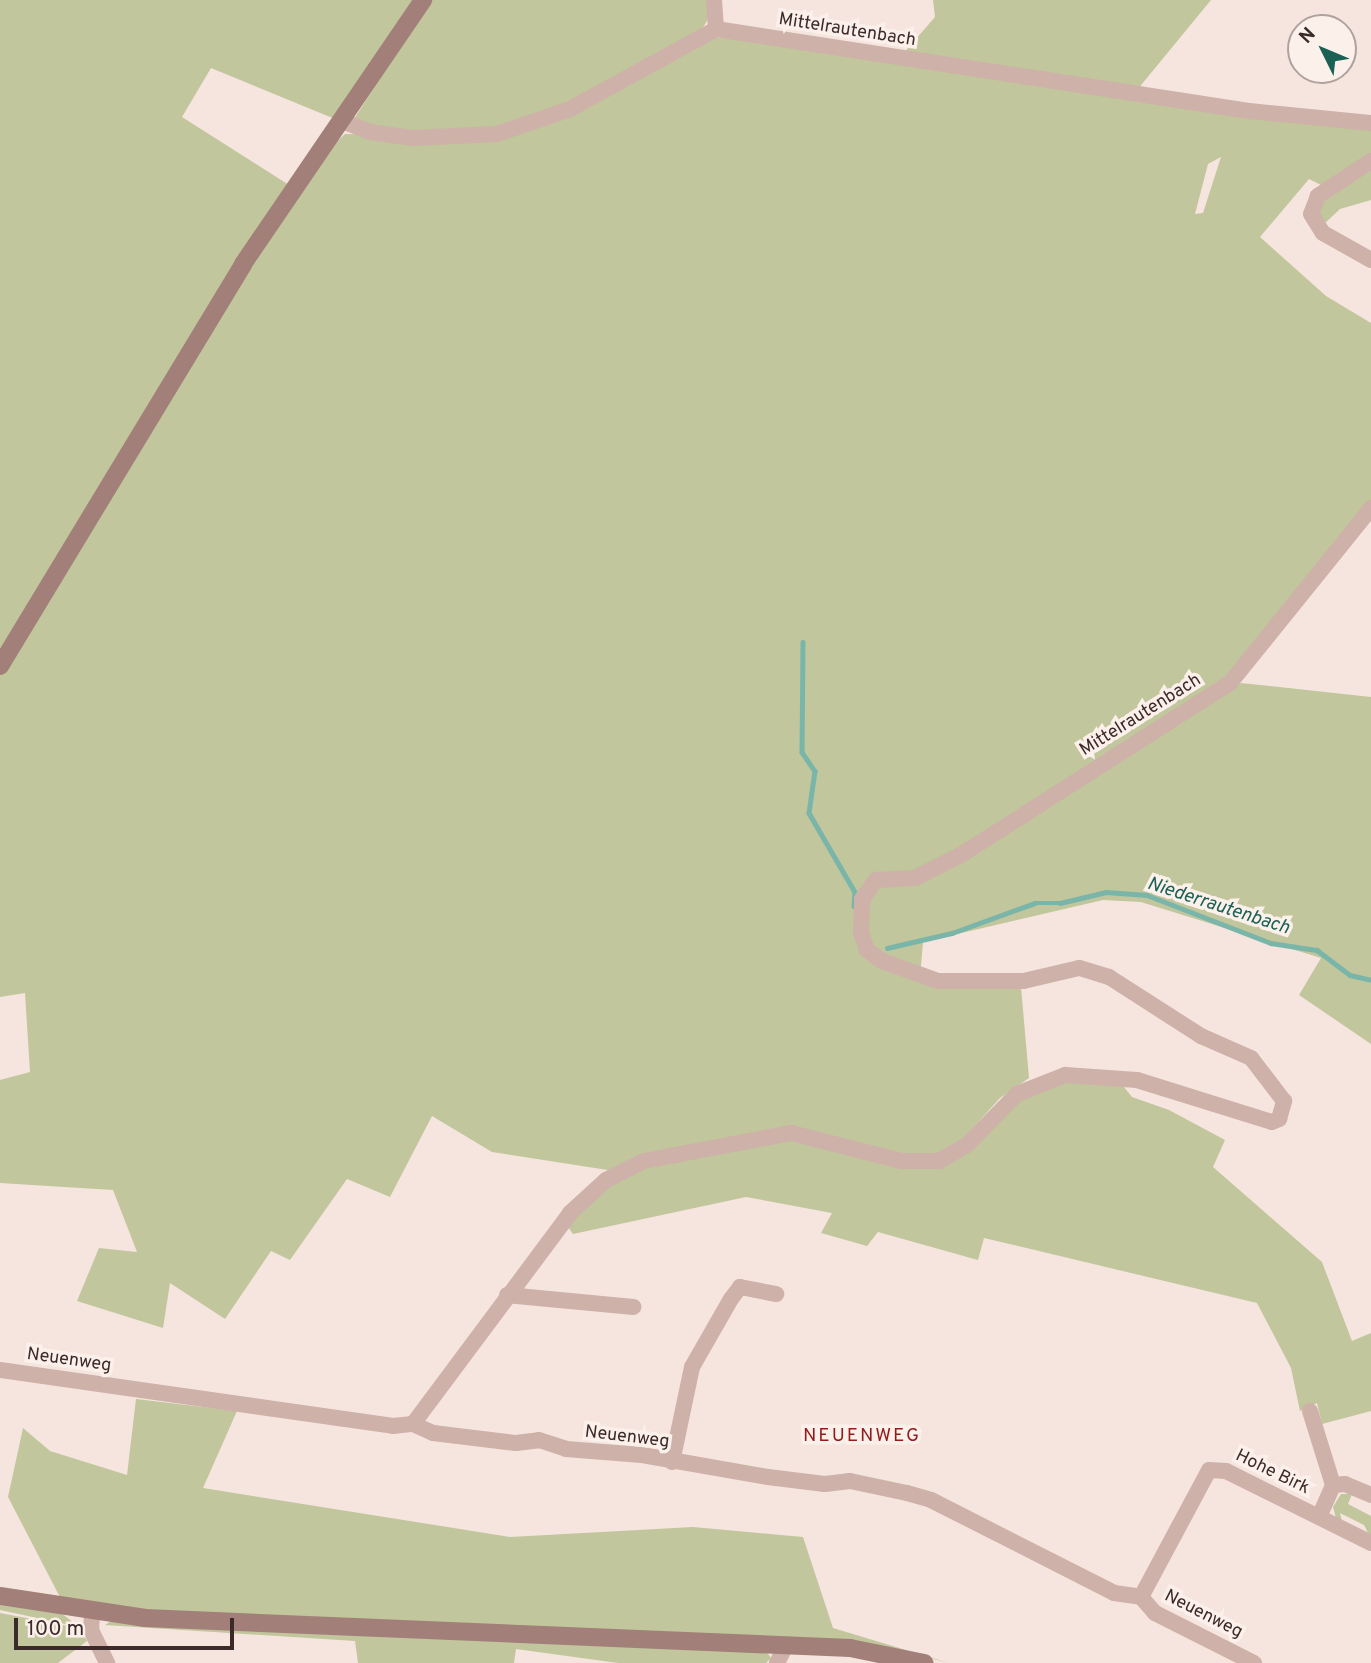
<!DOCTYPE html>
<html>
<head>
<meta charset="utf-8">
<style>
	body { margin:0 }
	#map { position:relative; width:1371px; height:1663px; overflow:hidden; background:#f5e5de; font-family:Overpass,sans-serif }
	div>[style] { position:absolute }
	.green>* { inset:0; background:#c1c69c }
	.stream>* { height:4.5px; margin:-2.25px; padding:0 2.25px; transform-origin:2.25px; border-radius:2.25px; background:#7ab5aa }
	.street>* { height:16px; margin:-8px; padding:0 8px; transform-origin:8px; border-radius:8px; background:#ceb1a8 }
	.secondary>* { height:18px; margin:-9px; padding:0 9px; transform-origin:9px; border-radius:9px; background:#a27f79 }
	span { translate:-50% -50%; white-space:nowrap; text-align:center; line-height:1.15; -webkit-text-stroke:7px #fcf0eb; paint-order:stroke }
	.street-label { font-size:18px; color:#3b2a29 }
	.water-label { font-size:19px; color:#1a6055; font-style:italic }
	.neighbourhood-label { font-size:19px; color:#911c1a; letter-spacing:2px }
	.north { position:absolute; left:1287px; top:14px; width:70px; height:70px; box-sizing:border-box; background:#fcf0eb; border:2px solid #afa19d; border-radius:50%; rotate:313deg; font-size:19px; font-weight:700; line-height:28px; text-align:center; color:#3b2a29 }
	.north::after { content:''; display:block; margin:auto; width:24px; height:32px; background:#1a6055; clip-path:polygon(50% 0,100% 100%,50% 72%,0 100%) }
	.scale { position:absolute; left:14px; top:1618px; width:220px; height:32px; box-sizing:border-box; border:4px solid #3b2a29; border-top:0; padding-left:9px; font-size:21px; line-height:24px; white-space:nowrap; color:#3b2a29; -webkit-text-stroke:5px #fcf0eb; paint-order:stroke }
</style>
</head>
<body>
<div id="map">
	<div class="green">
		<i style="clip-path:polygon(evenodd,0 0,415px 0,335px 119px,211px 68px,182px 117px,289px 185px,345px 134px,498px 137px,714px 38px,727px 37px,1371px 129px,1371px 156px,1325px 187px,1309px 179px,1260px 237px,1326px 296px,1371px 323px,1371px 503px,1244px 663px,1155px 733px,1241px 683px,1371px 697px,1371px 1044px,1299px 995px,1321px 958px,1141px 902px,1103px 900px,923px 942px,920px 978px,1021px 987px,1029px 1078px,1000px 1098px,954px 1149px,921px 1159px,813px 1131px,614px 1171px,492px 1152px,432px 1116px,390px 1197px,347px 1179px,290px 1260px,271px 1251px,225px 1319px,170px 1283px,163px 1328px,77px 1301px,99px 1248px,137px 1252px,113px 1190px,0 1183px,0 1080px,30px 1072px,25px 993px,0 997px,0 0,1221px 157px,1203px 213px,1195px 214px,1208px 164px,1221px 157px)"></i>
		<i style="clip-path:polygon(430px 0,709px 0,709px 18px,702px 29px,544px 116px,472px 132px,384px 130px,354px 119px)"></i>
		<i style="clip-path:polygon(933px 0,1211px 0,1137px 90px,902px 55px,935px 17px)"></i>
		<i style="clip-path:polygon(1371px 167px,1371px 200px,1340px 209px,1322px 226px,1318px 214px,1322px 202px)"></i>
		<i style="clip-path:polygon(1119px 1081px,1132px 1097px,1169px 1110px,1225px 1140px,1213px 1167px,1322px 1262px,1352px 1341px,1371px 1333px,1371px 1411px,1322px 1424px,1317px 1403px,1300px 1411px,1291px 1368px,1257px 1303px,984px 1238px,978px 1260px,878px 1232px,867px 1246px,821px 1233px,832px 1213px,746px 1197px,573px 1234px,566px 1224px,625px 1173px,778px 1136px,902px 1165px,974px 1148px,1019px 1100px,1064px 1083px)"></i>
		<i style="clip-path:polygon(136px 1399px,237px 1411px,203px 1488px,510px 1537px,693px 1527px,803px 1537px,833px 1628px,949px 1663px,914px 1654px,154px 1612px,62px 1601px,8px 1497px,23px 1428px,50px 1451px,127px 1475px)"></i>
		<i style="clip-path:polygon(1341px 1494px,1352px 1494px,1348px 1504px,1371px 1516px,1371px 1539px,1364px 1525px,1340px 1513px,1343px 1525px,1336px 1518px,1333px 1507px)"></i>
		<i style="clip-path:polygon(0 1603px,61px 1613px,79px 1627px,0 1610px)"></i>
		<i style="clip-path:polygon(0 1613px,68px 1626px,81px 1630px,87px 1641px,58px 1663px,0 1663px)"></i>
		<i style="clip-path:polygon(111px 1621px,766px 1651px,771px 1658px,766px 1663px,618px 1663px,516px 1649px,514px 1663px,358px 1663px,355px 1641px,105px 1625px)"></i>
	</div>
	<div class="stream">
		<i style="left:803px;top:642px;width:110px;rotate:90.5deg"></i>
		<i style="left:802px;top:752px;width:23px;rotate:56deg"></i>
		<i style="left:815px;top:771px;width:42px;rotate:98.1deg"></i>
		<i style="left:809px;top:813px;width:91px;rotate:59.8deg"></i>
		<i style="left:855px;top:892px;width:14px;rotate:94deg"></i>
		<i style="left:887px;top:948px;width:67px;rotate:-13deg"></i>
		<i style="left:952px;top:933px;width:88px;rotate:-19.9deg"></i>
		<i style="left:1035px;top:903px;width:25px"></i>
		<i style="left:1060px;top:903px;width:47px;rotate:-13.4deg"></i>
		<i style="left:1106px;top:892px;width:41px;rotate:4.2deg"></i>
		<i style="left:1147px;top:895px;width:133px;rotate:21.2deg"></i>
		<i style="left:1271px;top:943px;width:47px;rotate:8.7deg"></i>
		<i style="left:1317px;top:950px;width:41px;rotate:37.1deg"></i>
		<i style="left:1350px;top:975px;width:22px;rotate:13deg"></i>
	</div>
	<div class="street">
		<i style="left:714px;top:0;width:29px;rotate:86deg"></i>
		<i style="left:342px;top:121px;width:30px;rotate:21deg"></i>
		<i style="left:370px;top:132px;width:42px;rotate:8.1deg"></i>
		<i style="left:412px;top:138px;width:85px;rotate:-2.7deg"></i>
		<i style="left:497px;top:134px;width:77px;rotate:-18.9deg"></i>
		<i style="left:570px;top:109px;width:166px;rotate:-28.7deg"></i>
		<i style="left:716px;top:29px;width:539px;rotate:8.75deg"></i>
		<i style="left:1249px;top:111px;width:123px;rotate:5.6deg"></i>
		<i style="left:1371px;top:161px;width:64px;rotate:146.6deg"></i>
		<i style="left:1318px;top:196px;width:19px;rotate:111deg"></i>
		<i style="left:1311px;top:214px;width:22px;rotate:58deg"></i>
		<i style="left:1323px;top:233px;width:55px;rotate:29.4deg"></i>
		<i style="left:507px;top:1295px;width:127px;rotate:5.4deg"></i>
		<i style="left:0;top:1370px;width:397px;rotate:8.1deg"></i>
		<i style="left:393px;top:1426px;width:20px;rotate:-6deg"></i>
		<i style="left:413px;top:1424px;width:22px;rotate:24deg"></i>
		<i style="left:433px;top:1433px;width:84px;rotate:6.9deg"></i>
		<i style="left:516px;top:1443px;width:23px;rotate:-7deg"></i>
		<i style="left:539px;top:1440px;width:28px;rotate:18deg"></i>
		<i style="left:566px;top:1449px;width:76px;rotate:4.5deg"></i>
		<i style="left:642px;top:1455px;width:128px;rotate:9.9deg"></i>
		<i style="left:768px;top:1477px;width:57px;rotate:7deg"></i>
		<i style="left:825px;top:1484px;width:25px;rotate:-7deg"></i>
		<i style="left:850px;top:1481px;width:58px;rotate:11.9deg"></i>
		<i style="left:907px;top:1493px;width:25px;rotate:16deg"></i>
		<i style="left:931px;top:1500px;width:205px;rotate:26.9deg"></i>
		<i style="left:1114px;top:1593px;width:27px;rotate:8deg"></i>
		<i style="left:1141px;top:1597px;width:21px;rotate:49deg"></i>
		<i style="left:1155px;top:1613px;width:111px;rotate:26.8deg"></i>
		<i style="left:1310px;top:1411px;width:77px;rotate:72.7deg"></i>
		<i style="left:413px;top:1424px;width:263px;rotate:-53.3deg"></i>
		<i style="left:570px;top:1213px;width:49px;rotate:-42.5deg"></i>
		<i style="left:606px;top:1180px;width:42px;rotate:-26.6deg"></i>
		<i style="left:644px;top:1161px;width:150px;rotate:-10.8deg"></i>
		<i style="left:791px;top:1133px;width:114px;rotate:14.2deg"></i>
		<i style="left:902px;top:1161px;width:37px"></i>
		<i style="left:939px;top:1161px;width:32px;rotate:-30deg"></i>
		<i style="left:967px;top:1145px;width:71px;rotate:-45.6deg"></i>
		<i style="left:1017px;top:1094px;width:52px;rotate:-21.6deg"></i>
		<i style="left:1065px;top:1075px;width:72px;rotate:4deg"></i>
		<i style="left:1137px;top:1080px;width:141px;rotate:17.3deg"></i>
		<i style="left:1272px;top:1122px;width:8px;rotate:-23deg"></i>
		<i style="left:1279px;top:1119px;width:19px;rotate:-74deg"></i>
		<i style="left:1284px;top:1101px;width:54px;rotate:-127.5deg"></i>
		<i style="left:1251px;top:1058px;width:55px;rotate:-156.3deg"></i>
		<i style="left:1201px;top:1036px;width:109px;rotate:-147.3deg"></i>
		<i style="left:1109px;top:977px;width:31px;rotate:-163deg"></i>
		<i style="left:1079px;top:968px;width:57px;rotate:166.9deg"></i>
		<i style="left:1023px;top:981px;width:85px;rotate:180deg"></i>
		<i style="left:938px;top:981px;width:59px;rotate:-160.3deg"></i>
		<i style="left:882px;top:961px;width:19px;rotate:-144deg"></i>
		<i style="left:867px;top:950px;width:18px;rotate:-109deg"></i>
		<i style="left:861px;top:933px;width:34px;rotate:-88deg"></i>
		<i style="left:862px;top:899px;width:24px;rotate:-54deg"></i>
		<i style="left:876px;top:880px;width:39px;rotate:-3deg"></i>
		<i style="left:915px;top:878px;width:55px;rotate:-27deg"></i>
		<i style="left:964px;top:853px;width:316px;rotate:-32.6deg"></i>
		<i style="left:1230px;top:683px;width:225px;rotate:-51.1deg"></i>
		<i style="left:672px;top:1462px;width:97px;rotate:-78.1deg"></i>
		<i style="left:692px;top:1367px;width:78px;rotate:-60.2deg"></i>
		<i style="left:731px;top:1299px;width:15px;rotate:-53deg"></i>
		<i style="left:740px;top:1287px;width:37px;rotate:11deg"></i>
		<i style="left:1319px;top:1517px;width:35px;rotate:-66deg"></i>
		<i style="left:1333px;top:1485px;width:12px;rotate:-5deg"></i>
		<i style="left:1345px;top:1484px;width:28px;rotate:23deg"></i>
		<i style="left:1141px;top:1597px;width:144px;rotate:-61.8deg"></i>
		<i style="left:1209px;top:1470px;width:17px;rotate:3deg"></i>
		<i style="left:1226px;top:1471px;width:162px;rotate:26.4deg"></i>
		<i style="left:92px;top:1613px;width:17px;rotate:93deg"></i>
		<i style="left:91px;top:1630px;width:37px;rotate:64deg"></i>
		<i style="left:777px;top:1663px;width:20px;rotate:-63deg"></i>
	</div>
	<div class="secondary">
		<i style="left:0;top:666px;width:470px;rotate:-58.8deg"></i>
		<i style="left:243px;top:264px;width:320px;rotate:-55.7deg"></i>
		<i style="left:0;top:1596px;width:147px;rotate:8.6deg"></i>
		<i style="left:145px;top:1618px;width:706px;rotate:2.44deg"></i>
		<i style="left:850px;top:1648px;width:76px;rotate:11.5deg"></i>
	</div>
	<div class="street-label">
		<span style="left:847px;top:31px;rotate:9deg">Mittelrautenbach</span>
		<span style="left:1141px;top:716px;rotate:-32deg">Mittelrautenbach</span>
		<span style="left:69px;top:1361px;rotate:8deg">Neuenweg</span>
		<span style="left:627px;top:1438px;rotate:7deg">Neuenweg</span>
		<span style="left:1272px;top:1473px;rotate:26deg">Hohe Birk</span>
		<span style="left:1203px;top:1615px;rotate:27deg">Neuenweg</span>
	</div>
	<div class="water-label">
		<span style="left:1218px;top:907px;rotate:18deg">Niederrautenbach</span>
	</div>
	<div class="neighbourhood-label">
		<span style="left:862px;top:1437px">NEUENWEG</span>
	</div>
	<div class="north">N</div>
	<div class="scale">100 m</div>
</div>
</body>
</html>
